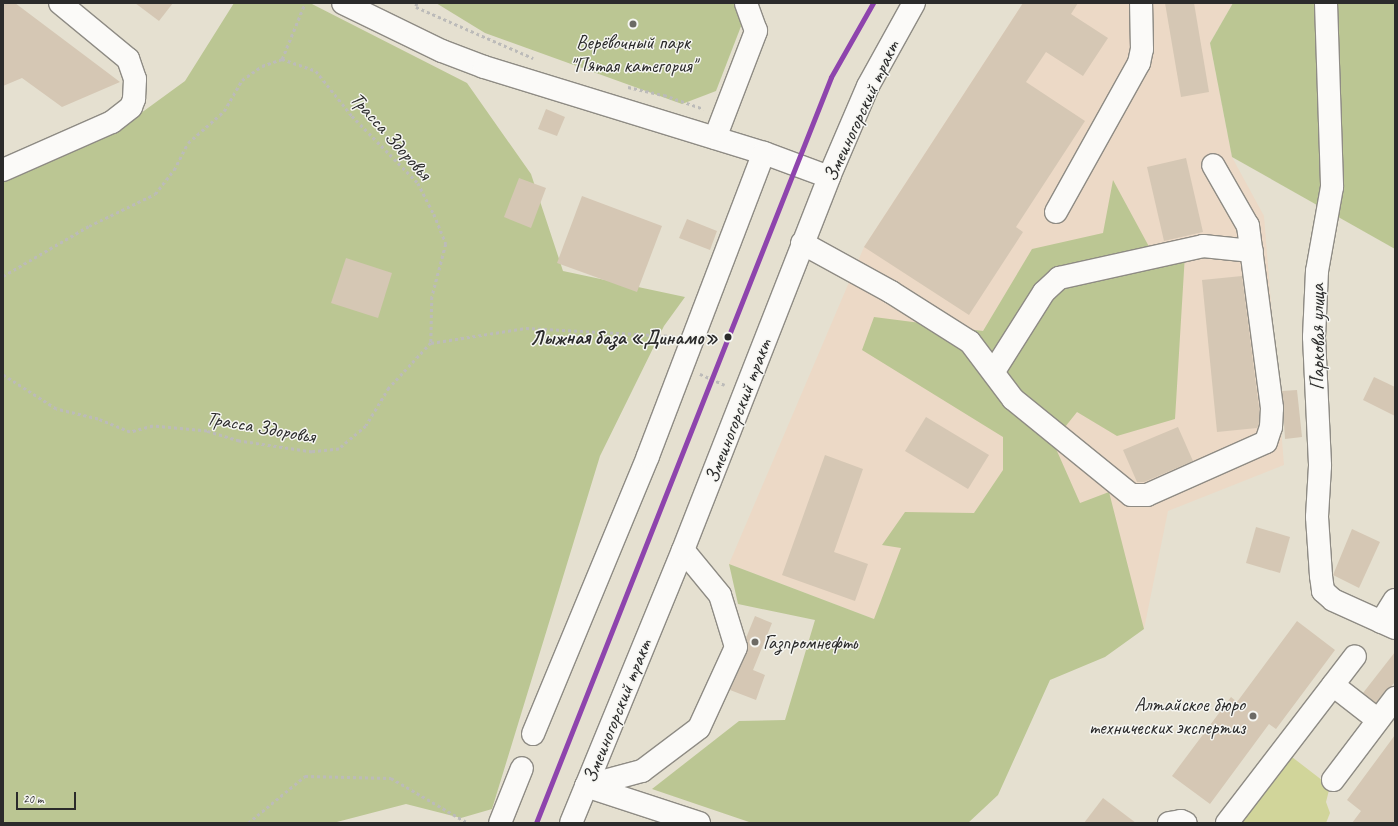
<!DOCTYPE html>
<html>
<head>
<meta charset="utf-8">
<style>
	body { margin:0 }
	#map { position:relative; width:1398px; height:826px; overflow:hidden; background:#e5e0d0; font-family:Caveat,sans-serif }
	div>[style] { position:absolute }
	.built>* { inset:0; background:#ecd9c6 }
	.green>* { inset:0; background:#d1d59a }
	.forest>* { inset:0; background:#bbc693 }
	.building>* { inset:0; background:#d5c7b4 }
	.path>* { height:2.5px; margin-top:-1.25px; transform-origin:0; background:repeating-linear-gradient(90deg,#bcbbb9 0 3px,transparent 0 6px) }
	.roads { filter:drop-shadow(1px 0 #8e8b84) drop-shadow(-1px 0 #8e8b84) drop-shadow(0 1px #8e8b84) drop-shadow(0 -1px #8e8b84) }
	.minor>* { height:22px; margin:-11px; padding:0 11px; transform-origin:11px; border-radius:11px; background:#fbfaf8 }
	.highway>* { height:22px; margin:-11px; padding:0 11px; transform-origin:11px; border-radius:11px; background:#fbfaf8 }
	.tram-1>* { height:5px; margin:-2.5px; padding:0 2.5px; transform-origin:2.5px; border-radius:2.5px; background:#8e44ad }
	.dots>* { width:11px; height:11px; translate:-50% -50%; box-sizing:border-box; border:2px solid #f6f6f2; border-radius:50% }
	span { translate:-50% -50%; white-space:nowrap; text-align:center; line-height:1.15; -webkit-text-stroke:3px #f6f6f2; paint-order:stroke }
	.poi-label { font-size:20px; color:#2b2b2b }
	.left { translate:0 -50%; text-align:left }
	.right { translate:-100% -50%; text-align:right }
	.street-label { font-size:20px; color:#2b2b2b }
	.stop-label { font-size:20px; color:#2b2b2b; font-weight:700 }
	.frame { position:absolute; inset:0; border:4px solid #2b2b2b; pointer-events:none }
	.scale { position:absolute; left:16px; top:792px; width:60px; height:18px; box-sizing:border-box; border:2px solid #2b2b2b; border-top:0; padding-left:5px; font-size:12px; line-height:14px; white-space:nowrap; color:#2b2b2b; -webkit-text-stroke:3px #f6f6f2; paint-order:stroke }
</style>
</head>
<body>
<div id="map">
	<div class="built">
		<i style="clip-path:polygon(1023px 3px,1233px 3px,1210px 43px,1232px 157px,1264px 216px,1284px 465px,1168px 511px,1144px 629px,874px 619px,729px 564px,864px 247px)"></i>
	</div>
	<div class="green">
		<i style="clip-path:polygon(1292px 757px,1327px 784px,1329px 790px,1326px 802px,1330px 813px,1326px 823px,1236px 823px,1286px 758px)"></i>
	</div>
	<div class="forest">
		<i style="clip-path:polygon(234px 3px,310px 3px,467px 83px,531px 174px,563px 271px,685px 297px,664px 326px,600px 456px,492px 809px,461px 818px,406px 804px,333px 823px,3px 823px,3px 178px,126px 124px,185px 81px)"></i>
		<i style="clip-path:polygon(436px 3px,750px 3px,716px 91px,682px 104px,485px 33px)"></i>
		<i style="clip-path:polygon(1233px 3px,1395px 3px,1395px 249px,1232px 157px,1210px 43px)"></i>
		<i style="clip-path:polygon(1113px 180px,1160px 267px,1185px 254px,1175px 419px,1117px 436px,1077px 412px,1053px 442px,1080px 503px,1109px 492px,1144px 629px,1105px 657px,1050px 680px,998px 795px,968px 823px,752px 823px,652px 789px,739px 721px,785px 720px,815px 620px,738px 604px,729px 564px,874px 619px,901px 548px,882px 545px,905px 512px,974px 513px,1003px 470px,1003px 437px,862px 350px,874px 317px,983px 331px,1032px 249px,1103px 233px)"></i>
	</div>
	<div class="building">
		<i style="clip-path:polygon(3px 3px,15px 3px,120px 82px,62px 107px,22px 78px,3px 86px)"></i>
		<i style="clip-path:polygon(135px 3px,173px 3px,159px 21px)"></i>
		<i style="clip-path:polygon(1023px 3px,1078px 3px,1071px 14px,1108px 38px,1083px 76px,1046px 52px,1026px 82px,1085px 121px,1016px 227px,1023px 232px,969px 315px,864px 247px)"></i>
		<i style="clip-path:polygon(1165px 3px,1194px 3px,1209px 92px,1181px 97px)"></i>
		<i style="clip-path:polygon(546px 109px,565px 117px,557px 136px,538px 129px)"></i>
		<i style="clip-path:polygon(1186px 158px,1203px 232px,1164px 241px,1147px 167px)"></i>
		<i style="clip-path:polygon(519px 178px,546px 188px,531px 228px,504px 217px)"></i>
		<i style="clip-path:polygon(582px 196px,662px 226px,637px 292px,557px 263px)"></i>
		<i style="clip-path:polygon(687px 219px,717px 231px,710px 250px,679px 238px)"></i>
		<i style="clip-path:polygon(346px 258px,392px 273px,378px 318px,331px 303px)"></i>
		<i style="clip-path:polygon(1242px 276px,1259px 408px,1259px 425px,1257px 428px,1217px 432px,1202px 280px)"></i>
		<i style="clip-path:polygon(1374px 377px,1395px 387px,1395px 416px,1363px 400px)"></i>
		<i style="clip-path:polygon(1297px 390px,1302px 437px,1285px 439px,1282px 391px)"></i>
		<i style="clip-path:polygon(926px 417px,989px 455px,968px 489px,905px 451px)"></i>
		<i style="clip-path:polygon(1178px 427px,1193px 461px,1144px 482px,1137px 482px,1123px 450px)"></i>
		<i style="clip-path:polygon(825px 455px,863px 469px,834px 552px,868px 564px,855px 601px,782px 575px)"></i>
		<i style="clip-path:polygon(1256px 527px,1290px 537px,1280px 573px,1246px 563px)"></i>
		<i style="clip-path:polygon(1352px 529px,1380px 542px,1359px 588px,1333px 575px)"></i>
		<i style="clip-path:polygon(755px 616px,772px 623px,753px 670px,765px 675px,756px 700px,730px 690px,747px 652px,746px 638px)"></i>
		<i style="clip-path:polygon(1297px 621px,1335px 650px,1276px 729px,1269px 724px,1210px 804px,1172px 776px,1231px 697px,1237px 702px)"></i>
		<i style="clip-path:polygon(1395px 652px,1395px 682px,1376px 703px,1363px 693px)"></i>
		<i style="clip-path:polygon(1395px 735px,1395px 823px,1352px 823px,1361px 811px,1347px 800px)"></i>
		<i style="clip-path:polygon(1103px 798px,1136px 823px,1084px 823px)"></i>
	</div>
	<div class="path">
		<i style="left:417px;top:3px;width:4px;rotate:104deg"></i>
		<i style="left:416px;top:7px;width:128px;rotate:23.6deg"></i>
		<i style="left:282px;top:59px;width:61px;rotate:-67.7deg"></i>
		<i style="left:628px;top:87px;width:37px;rotate:13deg"></i>
		<i style="left:664px;top:95px;width:42px;rotate:19.3deg"></i>
		<i style="left:3px;top:276px;width:99px;rotate:-30.2deg"></i>
		<i style="left:89px;top:226px;width:73px;rotate:-25.9deg"></i>
		<i style="left:155px;top:194px;width:31px;rotate:-52deg"></i>
		<i style="left:174px;top:170px;width:30px;rotate:-63deg"></i>
		<i style="left:188px;top:143px;width:48px;rotate:-41.6deg"></i>
		<i style="left:224px;top:111px;width:36px;rotate:-60deg"></i>
		<i style="left:242px;top:80px;width:24px;rotate:-35deg"></i>
		<i style="left:262px;top:66px;width:21px;rotate:-19deg"></i>
		<i style="left:282px;top:59px;width:36px;rotate:19deg"></i>
		<i style="left:316px;top:71px;width:58px;rotate:51.3deg"></i>
		<i style="left:352px;top:116px;width:94px;rotate:45.4deg"></i>
		<i style="left:418px;top:183px;width:35px;rotate:63deg"></i>
		<i style="left:434px;top:214px;width:32px;rotate:68deg"></i>
		<i style="left:446px;top:244px;width:55px;rotate:104.8deg"></i>
		<i style="left:432px;top:297px;width:46px;rotate:91.2deg"></i>
		<i style="left:431px;top:343px;width:62px;rotate:133deg"></i>
		<i style="left:389px;top:388px;width:44px;rotate:121.2deg"></i>
		<i style="left:366px;top:426px;width:35px;rotate:140deg"></i>
		<i style="left:339px;top:449px;width:27px;rotate:174deg"></i>
		<i style="left:312px;top:452px;width:74px;rotate:-171.4deg"></i>
		<i style="left:239px;top:441px;width:34px;rotate:-163deg"></i>
		<i style="left:207px;top:431px;width:54px;rotate:-174.7deg"></i>
		<i style="left:153px;top:426px;width:24px;rotate:165deg"></i>
		<i style="left:130px;top:432px;width:35px;rotate:-158deg"></i>
		<i style="left:98px;top:419px;width:43px;rotate:-166.6deg"></i>
		<i style="left:56px;top:409px;width:63px;rotate:-147.3deg"></i>
		<i style="left:431px;top:343px;width:96px;rotate:-9deg"></i>
		<i style="left:526px;top:328px;width:147px;rotate:3.1deg"></i>
		<i style="left:700px;top:374px;width:27px;rotate:24deg"></i>
		<i style="left:248px;top:823px;width:74px;rotate:-39.5deg"></i>
		<i style="left:305px;top:776px;width:86px;rotate:1.3deg"></i>
		<i style="left:391px;top:778px;width:89px;rotate:30.3deg"></i>
	</div>
	<div class="roads">
		<div class="minor">
			<i style="left:343px;top:3px;width:110px;rotate:25.9deg"></i>
			<i style="left:442px;top:51px;width:45px;rotate:20.9deg"></i>
			<i style="left:484px;top:67px;width:293px;rotate:17.1deg"></i>
			<i style="left:764px;top:153px;width:69px;rotate:20.3deg"></i>
			<i style="left:1326px;top:3px;width:184px;rotate:88.1deg"></i>
			<i style="left:1332px;top:187px;width:85px;rotate:100.1deg"></i>
			<i style="left:1317px;top:271px;width:66px;rotate:92.6deg"></i>
			<i style="left:1314px;top:337px;width:129px;rotate:87.3deg"></i>
			<i style="left:1320px;top:466px;width:51px;rotate:93.4deg"></i>
			<i style="left:1317px;top:517px;width:59px;rotate:86.1deg"></i>
			<i style="left:1321px;top:576px;width:15px;rotate:82deg"></i>
			<i style="left:1323px;top:591px;width:13px;rotate:42deg"></i>
			<i style="left:1333px;top:600px;width:68px;rotate:24.3deg"></i>
			<i style="left:715px;top:138px;width:115px;rotate:-69deg"></i>
			<i style="left:756px;top:31px;width:30px;rotate:-110deg"></i>
			<i style="left:3px;top:170px;width:119px;rotate:-23.8deg"></i>
			<i style="left:112px;top:122px;width:24px;rotate:-38deg"></i>
			<i style="left:131px;top:107px;width:9px;rotate:-69deg"></i>
			<i style="left:134px;top:99px;width:20px;rotate:-87deg"></i>
			<i style="left:135px;top:79px;width:21px;rotate:-109deg"></i>
			<i style="left:128px;top:59px;width:88px;rotate:-140.5deg"></i>
			<i style="left:1056px;top:212px;width:171px;rotate:-60.9deg"></i>
			<i style="left:1139px;top:63px;width:14px;rotate:-78deg"></i>
			<i style="left:1142px;top:49px;width:46px;rotate:-91.2deg"></i>
			<i style="left:802px;top:243px;width:102px;rotate:28.8deg"></i>
			<i style="left:891px;top:292px;width:93px;rotate:32.3deg"></i>
			<i style="left:970px;top:342px;width:71px;rotate:53deg"></i>
			<i style="left:1013px;top:399px;width:152px;rotate:39.1deg"></i>
			<i style="left:1131px;top:495px;width:16px"></i>
			<i style="left:1147px;top:495px;width:130px;rotate:-24deg"></i>
			<i style="left:1266px;top:442px;width:16px;rotate:-72deg"></i>
			<i style="left:1271px;top:427px;width:19px;rotate:-87deg"></i>
			<i style="left:1272px;top:408px;width:184px;rotate:-97.5deg"></i>
			<i style="left:1248px;top:226px;width:70px;rotate:-119.8deg"></i>
			<i style="left:994px;top:371px;width:93px;rotate:-57.7deg"></i>
			<i style="left:1044px;top:292px;width:21px;rotate:-43deg"></i>
			<i style="left:1059px;top:278px;width:148px;rotate:-12.5deg"></i>
			<i style="left:1203px;top:246px;width:49px;rotate:5.8deg"></i>
			<i style="left:1381px;top:622px;width:26px;rotate:-58deg"></i>
			<i style="left:1333px;top:685px;width:57px;rotate:37.9deg"></i>
			<i style="left:533px;top:734px;width:301px;rotate:-67.5deg"></i>
			<i style="left:648px;top:456px;width:324px;rotate:-69.1deg"></i>
			<i style="left:1333px;top:780px;width:103px;rotate:-52.9deg"></i>
			<i style="left:586px;top:786px;width:58px;rotate:-15deg"></i>
			<i style="left:642px;top:771px;width:71px;rotate:-37deg"></i>
			<i style="left:699px;top:728px;width:89px;rotate:-65.4deg"></i>
			<i style="left:736px;top:647px;width:54px;rotate:-107.1deg"></i>
			<i style="left:720px;top:595px;width:58px;rotate:-129.4deg"></i>
			<i style="left:586px;top:786px;width:119px;rotate:18.1deg"></i>
			<i style="left:500px;top:823px;width:59px;rotate:-68.2deg"></i>
			<i style="left:1169px;top:823px;width:12px;rotate:-9deg"></i>
			<i style="left:1181px;top:821px;width:5px;rotate:22deg"></i>
			<i style="left:1227px;top:823px;width:210px;rotate:-52.5deg"></i>
		</div>
		<div class="highway">
			<i style="left:571px;top:823px;width:295px;rotate:-67.7deg"></i>
			<i style="left:683px;top:550px;width:401px;rotate:-68.6deg"></i>
			<i style="left:829px;top:177px;width:99px;rotate:-66.8deg"></i>
			<i style="left:868px;top:86px;width:95px;rotate:-61deg"></i>
		</div>
	</div>
	<div class="tram-1">
		<i style="left:536px;top:823px;width:802px;rotate:-68.42deg"></i>
		<i style="left:831px;top:77px;width:85px;rotate:-60.4deg"></i>
	</div>
	<div class="dots">
		<i style="left:633px;top:24px;background:#6c6a65"></i>
		<i style="left:728px;top:337px;background:#2b2b2b"></i>
		<i style="left:755px;top:642px;background:#6c6a65"></i>
		<i style="left:1253px;top:716px;background:#6c6a65"></i>
	</div>
	<div class="poi-label">
		<span style="left:633px;top:54px">Верёвочный парк<br>"Пятая категория"</span>
		<span class="left" style="left:763px;top:642px">Газпромнефть</span>
		<span class="right" style="left:1245px;top:716px">Алтайское бюро<br>технических экспертиз</span>
	</div>
	<div class="street-label">
		<span style="left:861px;top:111px;rotate:-65deg">Змеиногорский тракт</span>
		<span style="left:391px;top:136px;rotate:48deg">Трасса Здоровья</span>
		<span style="left:1317px;top:337px;rotate:-90deg">Парковая улица</span>
		<span style="left:738px;top:411px;rotate:-69deg">Змеиногорский тракт</span>
		<span style="left:261px;top:427px;rotate:10deg">Трасса Здоровья</span>
		<span style="left:617px;top:711px;rotate:-68deg">Змеиногорский тракт</span>
	</div>
	<div class="stop-label">
		<span class="right" style="left:718px;top:337px">Лыжная база «Динамо»</span>
	</div>
	<div class="frame"></div>
	<div class="scale">20 m</div>
</div>
</body>
</html>
